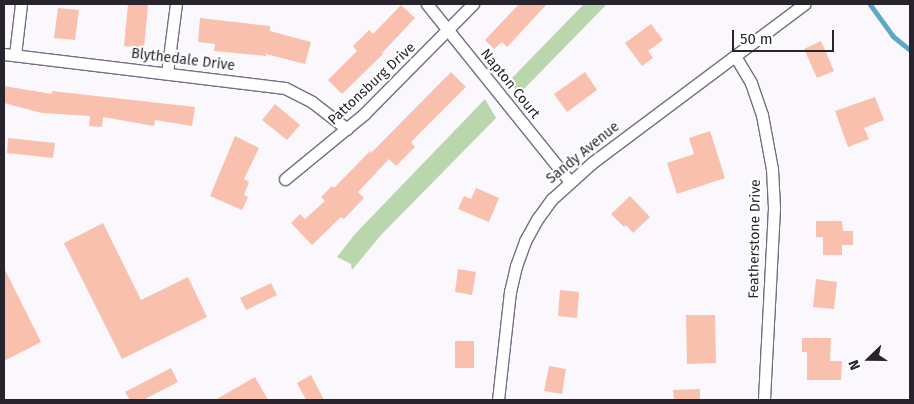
<!DOCTYPE html>
<html>
<head>
<meta charset="utf-8">
<style>
	body { margin:0 }
	#map { position:relative; width:914px; height:404px; overflow:hidden; background:#faf8fd; font-family:"Fira Sans",sans-serif }
	div>[style] { position:absolute }
	.green>* { inset:0; background:#bad6ac }
	.stream>* { height:4.5px; margin:-2.25px; padding:0 2.25px; transform-origin:2.25px; border-radius:2.25px; background:#5daac8 }
	.building>* { inset:0; background:#f9c1ad }
	.roads { filter:drop-shadow(1px 0 #766d82) drop-shadow(-1px 0 #766d82) drop-shadow(0 1px #766d82) drop-shadow(0 -1px #766d82) }
	.street>* { height:11px; margin:-5.5px; padding:0 5.5px; transform-origin:5.5px; border-radius:5.5px; background:#fff }
	span { translate:-50% -50%; white-space:nowrap; text-align:center; line-height:1.15; -webkit-text-stroke:4px #fff; paint-order:stroke }
	.street-label { font-size:14px; color:#28242d }
	.frame { position:absolute; inset:0; border:5px solid #28242d; pointer-events:none }
	.north { position:absolute; left:844px; top:334px; width:50px; height:50px; -webkit-text-stroke:4px #fff; paint-order:stroke; rotate:248deg; font-size:14px; font-weight:700; line-height:20px; text-align:center; color:#28242d }
	.north::after { content:''; display:block; margin:auto; width:18px; height:22px; background:#28242d; clip-path:polygon(50% 0,100% 100%,50% 72%,0 100%) }
	.scale { position:absolute; left:732px; top:30px; width:102px; height:22px; box-sizing:border-box; border:2px solid #28242d; border-top:0; padding-left:6px; font-size:15px; line-height:18px; white-space:nowrap; color:#28242d; -webkit-text-stroke:4px #fff; paint-order:stroke }
</style>
</head>
<body>
<div id="map">
	<div class="green">
		<i style="clip-path:polygon(584px 4px,607px 4px,519px 94px,509px 81px)"></i>
		<i style="clip-path:polygon(485px 99px,496px 118px,381px 235px,352px 270px,351px 264px,337px 257px,355px 234px)"></i>
	</div>
	<div class="stream">
		<i style="left:870px;top:4px;width:39px;rotate:54deg"></i>
		<i style="left:893px;top:36px;width:22px;rotate:39deg"></i>
	</div>
	<div class="building">
		<i style="clip-path:polygon(128px 4px,148px 4px,144px 48px,124px 46px)"></i>
		<i style="clip-path:polygon(519px 4px,547px 4px,507px 47px,502px 42px,494px 49px,485px 40px)"></i>
		<i style="clip-path:polygon(401px 5px,415px 18px,382px 53px,383px 54px,342px 94px,328px 80px,357px 51px,353px 46px,369px 30px,373px 34px)"></i>
		<i style="clip-path:polygon(58px 8px,79px 10px,75px 40px,54px 38px)"></i>
		<i style="clip-path:polygon(200px 18px,270px 26px,270px 31px,311px 42px,305px 64px,266px 54px,266px 56px,214px 51px,215px 44px,198px 42px)"></i>
		<i style="clip-path:polygon(651px 24px,663px 40px,648px 51px,653px 58px,642px 66px,625px 43px)"></i>
		<i style="clip-path:polygon(821px 41px,834px 71px,817px 78px,804px 49px)"></i>
		<i style="clip-path:polygon(451px 72px,466px 87px,411px 142px,415px 147px,396px 166px,389px 159px,358px 192px,364px 198px,344px 219px,341px 217px,312px 245px,291px 223px,300px 214px,305px 219px,325px 201px,321px 197px,332px 186px,334px 188px,370px 151px,371px 153px)"></i>
		<i style="clip-path:polygon(585px 72px,597px 90px,567px 112px,554px 94px)"></i>
		<i style="clip-path:polygon(4px 86px,52px 94px,52px 91px,195px 107px,192px 126px,155px 120px,154px 126px,103px 117px,102px 127px,89px 126px,90px 116px,42px 113px,4px 103px)"></i>
		<i style="clip-path:polygon(875px 97px,884px 120px,864px 128px,869px 139px,848px 147px,835px 111px)"></i>
		<i style="clip-path:polygon(275px 104px,300px 125px,287px 140px,262px 120px)"></i>
		<i style="clip-path:polygon(710px 131px,725px 178px,677px 194px,667px 163px,694px 154px,689px 138px)"></i>
		<i style="clip-path:polygon(235px 136px,259px 148px,244px 179px,249px 182px,244px 195px,248px 197px,242px 210px,210px 196px)"></i>
		<i style="clip-path:polygon(8px 138px,55px 143px,53px 158px,7px 153px)"></i>
		<i style="clip-path:polygon(476px 188px,499px 198px,489px 222px,458px 209px,464px 196px,471px 199px)"></i>
		<i style="clip-path:polygon(630px 196px,650px 217px,633px 233px,626px 225px,624px 227px,611px 214px)"></i>
		<i style="clip-path:polygon(816px 221px,842px 221px,843px 231px,853px 231px,853px 245px,842px 245px,842px 255px,823px 255px,823px 237px,816px 237px)"></i>
		<i style="clip-path:polygon(103px 223px,141px 300px,188px 277px,207px 317px,122px 359px,64px 243px)"></i>
		<i style="clip-path:polygon(4px 268px,41px 342px,4px 361px)"></i>
		<i style="clip-path:polygon(458px 269px,476px 272px,472px 295px,455px 292px)"></i>
		<i style="clip-path:polygon(816px 279px,837px 282px,834px 309px,813px 307px)"></i>
		<i style="clip-path:polygon(271px 283px,277px 295px,246px 310px,240px 298px)"></i>
		<i style="clip-path:polygon(560px 290px,579px 292px,577px 318px,558px 316px)"></i>
		<i style="clip-path:polygon(686px 315px,715px 315px,716px 363px,687px 364px)"></i>
		<i style="clip-path:polygon(802px 338px,831px 338px,830px 361px,842px 361px,841px 380px,807px 380px,807px 352px,802px 352px)"></i>
		<i style="clip-path:polygon(455px 341px,474px 341px,474px 368px,455px 368px)"></i>
		<i style="clip-path:polygon(549px 366px,566px 369px,562px 394px,544px 391px)"></i>
		<i style="clip-path:polygon(171px 368px,178px 382px,143px 400px,130px 400px,125px 392px)"></i>
		<i style="clip-path:polygon(311px 375px,324px 400px,306px 400px,297px 383px)"></i>
		<i style="clip-path:polygon(255px 377px,268px 400px,215px 400px)"></i>
		<i style="clip-path:polygon(700px 389px,700px 400px,674px 400px,673px 390px)"></i>
	</div>
	<div class="roads">
		<div class="street">
			<i style="left:427px;top:4px;width:228px;rotate:51.2deg"></i>
			<i style="left:4px;top:54px;width:283px;rotate:6.9deg"></i>
			<i style="left:285px;top:88px;width:30px;rotate:27deg"></i>
			<i style="left:312px;top:102px;width:44px;rotate:37.6deg"></i>
			<i style="left:15px;top:55px;width:51px;rotate:-83.3deg"></i>
			<i style="left:735px;top:56px;width:31px;rotate:59deg"></i>
			<i style="left:751px;top:83px;width:34px;rotate:71deg"></i>
			<i style="left:762px;top:115px;width:55px;rotate:79.5deg"></i>
			<i style="left:772px;top:169px;width:39px;rotate:87deg"></i>
			<i style="left:774px;top:208px;width:192px;rotate:93deg"></i>
			<i style="left:167px;top:73px;width:70px;rotate:-82.6deg"></i>
			<i style="left:285px;top:179px;width:102px;rotate:-39.4deg"></i>
			<i style="left:364px;top:114px;width:155px;rotate:-45.3deg"></i>
			<i style="left:498px;top:400px;width:109px;rotate:-83.7deg"></i>
			<i style="left:510px;top:292px;width:27px;rotate:-77deg"></i>
			<i style="left:516px;top:266px;width:27px;rotate:-70deg"></i>
			<i style="left:525px;top:241px;width:26px;rotate:-61deg"></i>
			<i style="left:538px;top:218px;width:24px;rotate:-54deg"></i>
			<i style="left:552px;top:199px;width:55px;rotate:-42.1deg"></i>
			<i style="left:593px;top:162px;width:264px;rotate:-36.8deg"></i>
		</div>
	</div>
	<div class="street-label">
		<span style="left:183px;top:60px;rotate:7deg">Blythedale Drive</span>
		<span style="left:372px;top:84px;rotate:-43deg">Pattonsburg Drive</span>
		<span style="left:510px;top:84px;rotate:51deg">Napton Court</span>
		<span style="left:583px;top:153px;rotate:-39deg">Sandy Avenue</span>
		<span style="left:755px;top:239px;rotate:-89deg">Featherstone Drive</span>
	</div>
	<div class="frame"></div>
	<div class="north">N</div>
	<div class="scale">50 m</div>
</div>
</body>
</html>
